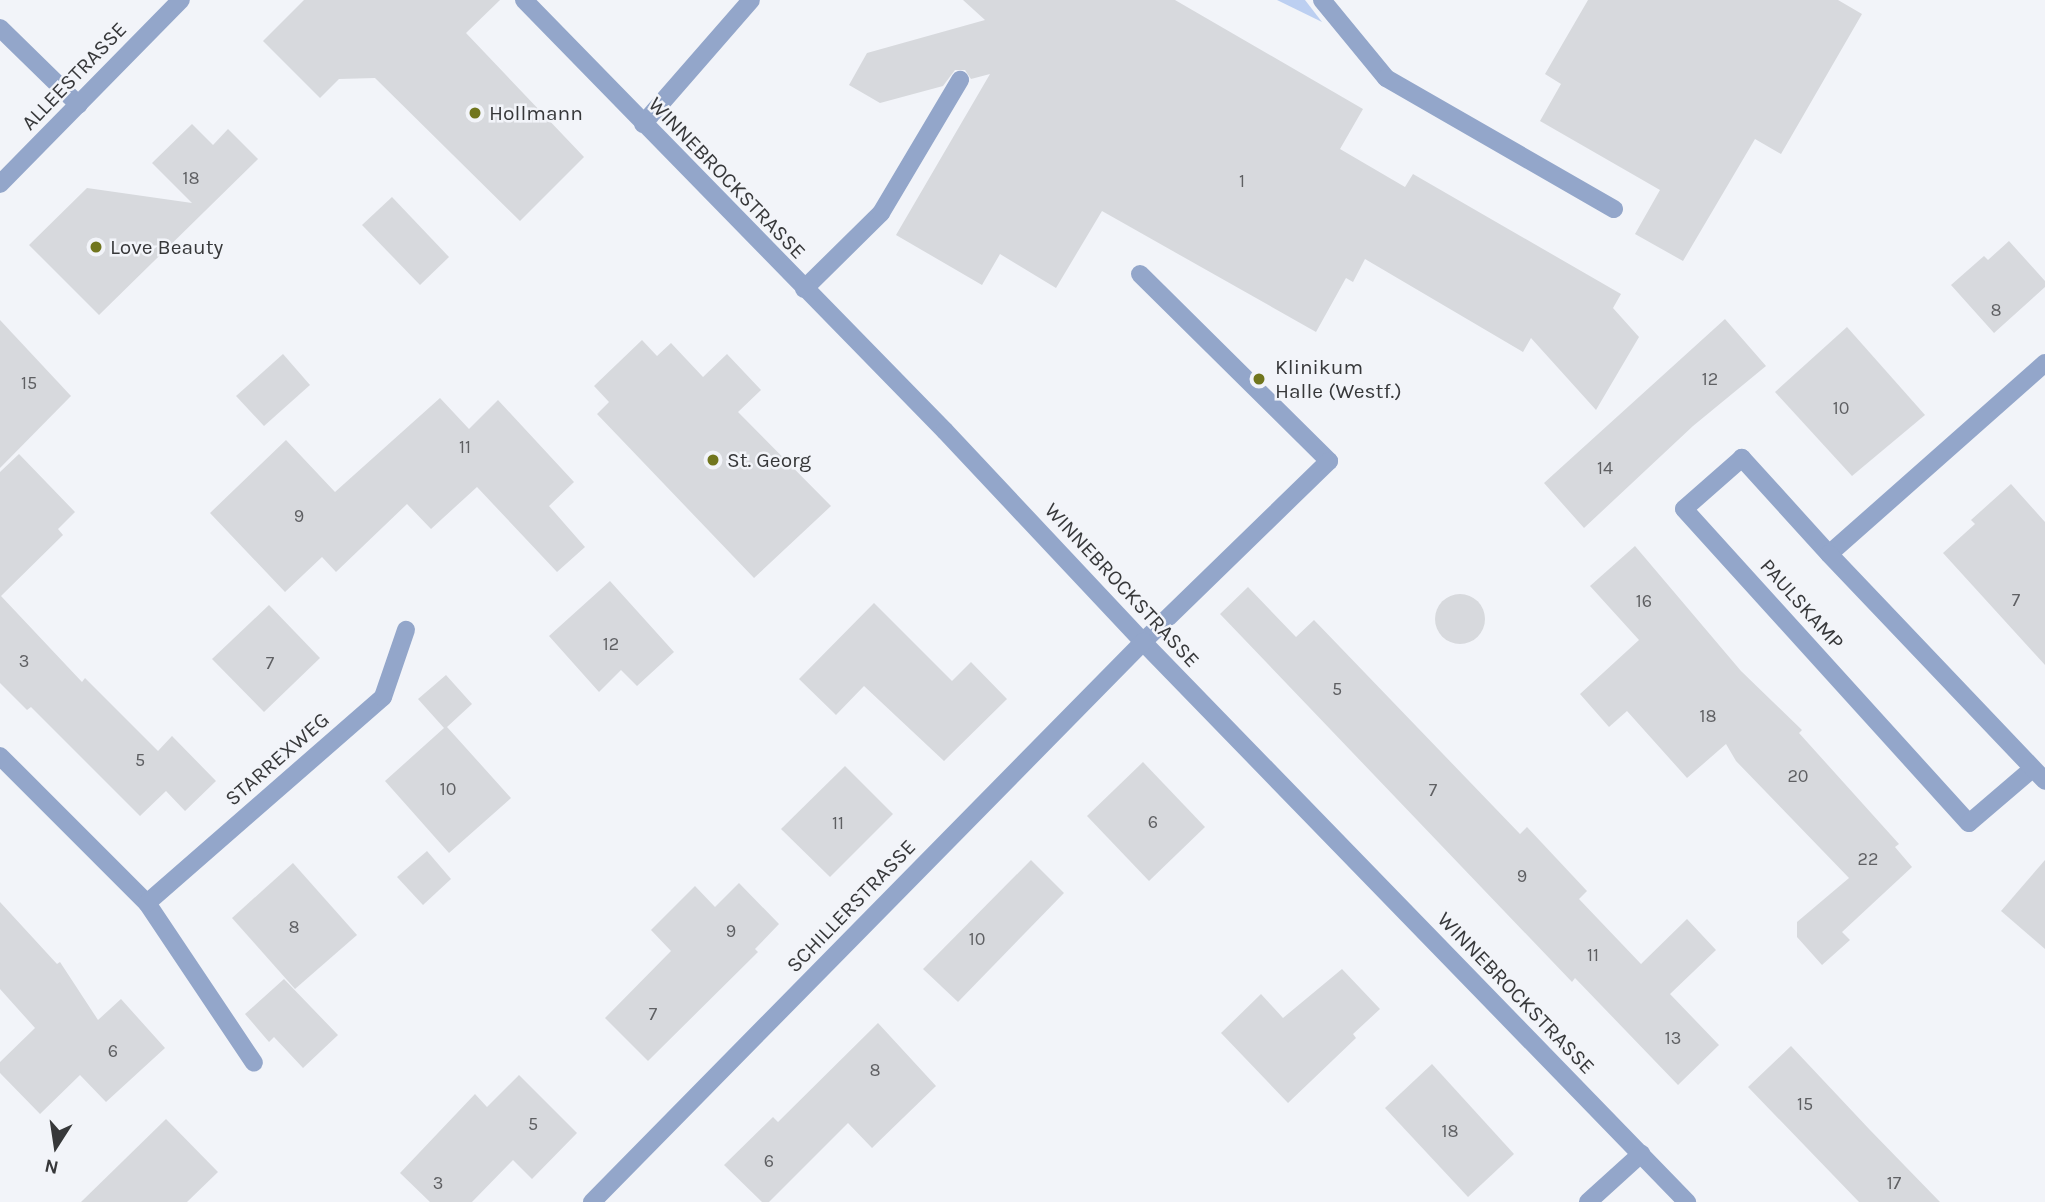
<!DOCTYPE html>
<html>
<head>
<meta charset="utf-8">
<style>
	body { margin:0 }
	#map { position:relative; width:2045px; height:1202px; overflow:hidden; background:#f2f4f9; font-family:Karla,sans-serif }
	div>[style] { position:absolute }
	.green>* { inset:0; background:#bccff1 }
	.building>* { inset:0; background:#d7d9dd }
	.round { border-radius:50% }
	.service>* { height:18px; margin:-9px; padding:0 9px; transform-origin:9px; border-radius:9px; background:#93a6ca }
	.minor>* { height:18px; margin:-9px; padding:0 9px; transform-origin:9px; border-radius:9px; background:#93a6ca }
	.tertiary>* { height:18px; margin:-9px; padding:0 9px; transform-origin:9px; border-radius:9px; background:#93a6ca }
	.dots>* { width:19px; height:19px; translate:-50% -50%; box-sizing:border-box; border:4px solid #f2f4f9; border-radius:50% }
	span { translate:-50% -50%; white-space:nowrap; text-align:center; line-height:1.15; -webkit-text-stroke:5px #f2f4f9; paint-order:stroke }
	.number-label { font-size:18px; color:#5f6063 }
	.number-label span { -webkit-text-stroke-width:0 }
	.street-label { font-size:21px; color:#37383a }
	.poi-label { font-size:21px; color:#37383a }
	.left { translate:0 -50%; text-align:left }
	.north { position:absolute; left:21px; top:1111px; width:70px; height:70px; -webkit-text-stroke:5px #f2f4f9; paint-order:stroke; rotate:192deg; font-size:19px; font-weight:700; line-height:28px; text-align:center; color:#37383a }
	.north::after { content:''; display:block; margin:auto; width:24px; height:32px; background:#37383a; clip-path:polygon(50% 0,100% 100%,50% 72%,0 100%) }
</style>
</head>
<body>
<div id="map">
	<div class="green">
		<i style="clip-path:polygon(1277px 0,1305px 0,1322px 22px)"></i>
	</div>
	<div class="building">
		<i style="clip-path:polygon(304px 0,500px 0,466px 33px,584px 157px,520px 221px,375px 78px,339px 79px,320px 98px,263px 41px)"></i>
		<i style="clip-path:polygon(963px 0,1175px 0,1363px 109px,1340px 149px,1405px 187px,1413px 174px,1621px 294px,1613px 308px,1639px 337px,1596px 410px,1531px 338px,1523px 352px,1365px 259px,1353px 282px,1346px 278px,1316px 332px,1102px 211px,1056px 288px,1000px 254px,982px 285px,896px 235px,990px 74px,971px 79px,965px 70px,955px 70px,943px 86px,880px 103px,849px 85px,867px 53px,985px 20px)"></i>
		<i style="clip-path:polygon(1588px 0,1838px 0,1862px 14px,1781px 154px,1755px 139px,1683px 261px,1635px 234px,1660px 190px,1540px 121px,1561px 84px,1545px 74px)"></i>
		<i style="clip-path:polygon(192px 124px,213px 145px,228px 129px,258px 159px,99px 315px,29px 245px,87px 188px,192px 203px,152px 163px)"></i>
		<i style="clip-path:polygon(392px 197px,449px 257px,420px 285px,362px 225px)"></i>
		<i style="clip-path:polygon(2009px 241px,2045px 281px,2045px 287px,1994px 333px,1951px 285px,1984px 256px,1988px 260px)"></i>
		<i style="clip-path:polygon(1725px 319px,1766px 366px,1693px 426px,1584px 528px,1544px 483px)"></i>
		<i style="clip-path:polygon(0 320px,71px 396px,0 468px)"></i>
		<i style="clip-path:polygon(1847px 327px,1925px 415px,1852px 476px,1775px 392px)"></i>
		<i style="clip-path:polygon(642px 340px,657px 356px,671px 343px,703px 377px,727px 354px,761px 390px,738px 412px,831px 506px,754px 578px,597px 414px,609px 402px,594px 386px)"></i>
		<i style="clip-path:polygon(283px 354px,310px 385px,264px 426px,236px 396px)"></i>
		<i style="clip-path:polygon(440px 398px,469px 429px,498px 400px,574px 482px,549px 506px,585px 547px,557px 572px,477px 487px,431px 529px,407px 504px,336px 572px,322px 557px,285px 592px,210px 513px,286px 440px,335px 492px)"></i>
		<i style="clip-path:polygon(19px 454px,75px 512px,58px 529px,63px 535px,1px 596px,82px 682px,85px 678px,158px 751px,172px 736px,216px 781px,185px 811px,166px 791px,140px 816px,31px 707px,27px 710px,0 683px,0 472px)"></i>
		<i style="clip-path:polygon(2011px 484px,2045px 522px,2045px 665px,1943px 553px,1975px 524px,1971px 520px)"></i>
		<i style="clip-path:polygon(1635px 546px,1741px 671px,1802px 730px,1799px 733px,1899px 844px,1895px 847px,1912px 867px,1842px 932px,1850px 940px,1822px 965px,1797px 937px,1797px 922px,1849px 878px,1736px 761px,1726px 744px,1687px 778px,1627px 711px,1609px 727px,1580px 694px,1639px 640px,1590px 586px)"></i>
		<i style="clip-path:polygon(610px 581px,674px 652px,637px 686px,621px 670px,599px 692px,549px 636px)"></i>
		<i style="clip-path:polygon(1248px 587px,1296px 637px,1314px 620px,1520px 834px,1527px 827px,1587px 891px,1579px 899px,1641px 964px,1687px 919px,1716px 950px,1670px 994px,1719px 1045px,1678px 1085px,1575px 978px,1572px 982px,1220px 614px)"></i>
		<i class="round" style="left:1435px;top:594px;width:50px;height:50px"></i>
		<i style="clip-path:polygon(874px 603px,952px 681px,971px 662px,1007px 699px,944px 761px,864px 686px,836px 715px,799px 679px)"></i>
		<i style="clip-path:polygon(269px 605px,320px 658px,264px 712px,212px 659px)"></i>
		<i style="clip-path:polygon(446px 675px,472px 704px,447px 727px,511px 798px,449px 853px,385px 781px,444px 728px,418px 699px)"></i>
		<i style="clip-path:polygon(1143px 762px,1205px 827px,1149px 881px,1087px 816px)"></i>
		<i style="clip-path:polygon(845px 766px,893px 814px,830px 877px,781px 829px)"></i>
		<i style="clip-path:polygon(427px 851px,451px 879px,423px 905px,397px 877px)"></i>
		<i style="clip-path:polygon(1031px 860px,1064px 893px,958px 1002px,923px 969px)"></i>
		<i style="clip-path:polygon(2045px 860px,2045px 949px,2001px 911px)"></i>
		<i style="clip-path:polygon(293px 863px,357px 935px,295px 989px,232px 918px)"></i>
		<i style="clip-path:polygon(739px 883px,779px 924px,755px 949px,758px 952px,648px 1061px,605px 1018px,671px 951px,651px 930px,695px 886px,715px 907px)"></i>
		<i style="clip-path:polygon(0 902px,57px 964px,60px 962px,98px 1020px,121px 999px,165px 1048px,106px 1102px,80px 1075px,40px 1114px,0 1073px,0 1062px,35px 1028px,0 989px)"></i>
		<i style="clip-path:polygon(1342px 969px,1380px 1009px,1353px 1034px,1356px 1038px,1288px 1103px,1221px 1033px,1261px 994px,1283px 1018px)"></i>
		<i style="clip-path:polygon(284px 979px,338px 1035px,303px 1068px,274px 1037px,269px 1042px,245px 1014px)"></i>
		<i style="clip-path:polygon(878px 1023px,936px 1086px,872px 1148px,848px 1123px,769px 1202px,762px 1202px,724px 1165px,773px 1117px,778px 1122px)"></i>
		<i style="clip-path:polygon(1791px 1046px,1870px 1130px,1940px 1202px,1859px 1202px,1748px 1087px)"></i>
		<i style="clip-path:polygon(1432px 1064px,1514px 1154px,1468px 1197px,1385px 1108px)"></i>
		<i style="clip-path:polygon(519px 1075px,577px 1133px,532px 1179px,513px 1160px,472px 1202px,430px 1202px,400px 1173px,475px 1094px,487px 1107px)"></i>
		<i style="clip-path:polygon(166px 1119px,218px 1172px,187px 1202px,81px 1202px)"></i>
	</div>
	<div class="service">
		<i style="left:1322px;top:0;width:101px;rotate:50.6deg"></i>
		<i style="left:1386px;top:78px;width:263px;rotate:29.9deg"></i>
		<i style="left:643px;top:124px;width:164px;rotate:-48.9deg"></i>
		<i style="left:1140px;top:274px;width:266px;rotate:44.7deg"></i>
		<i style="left:1329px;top:461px;width:260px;rotate:135.8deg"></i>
		<i style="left:804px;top:289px;width:108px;rotate:-44.6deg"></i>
		<i style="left:881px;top:213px;width:155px;rotate:-59.3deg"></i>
		<i style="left:1829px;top:554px;width:130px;rotate:-132.2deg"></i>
		<i style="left:1742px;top:458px;width:77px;rotate:138.7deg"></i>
		<i style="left:1684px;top:509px;width:424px;rotate:47.8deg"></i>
		<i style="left:1969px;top:823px;width:83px;rotate:-40.6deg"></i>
	</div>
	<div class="minor">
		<i style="left:524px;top:0;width:602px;rotate:45.67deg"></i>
		<i style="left:945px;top:431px;width:289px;rotate:46.8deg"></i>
		<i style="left:1143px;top:642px;width:781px;rotate:45.83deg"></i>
		<i style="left:0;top:28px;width:110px;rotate:44.3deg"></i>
		<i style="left:2045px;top:363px;width:288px;rotate:138.5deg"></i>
		<i style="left:1829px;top:554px;width:313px;rotate:46.4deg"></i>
		<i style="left:0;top:756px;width:208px;rotate:45deg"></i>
		<i style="left:147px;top:903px;width:192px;rotate:56.2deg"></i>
		<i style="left:147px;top:903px;width:313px;rotate:-41.1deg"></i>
		<i style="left:383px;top:697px;width:71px;rotate:-71.1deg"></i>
		<i style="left:592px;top:1202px;width:786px;rotate:-45.46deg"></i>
		<i style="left:1588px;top:1202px;width:72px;rotate:-42.2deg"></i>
	</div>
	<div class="tertiary">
		<i style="left:0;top:184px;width:258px;rotate:-45.5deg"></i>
	</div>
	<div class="dots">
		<i style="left:475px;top:113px;background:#71761e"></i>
		<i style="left:96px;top:247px;background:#71761e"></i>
		<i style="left:1259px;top:379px;background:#71761e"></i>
		<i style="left:713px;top:460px;background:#71761e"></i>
	</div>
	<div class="number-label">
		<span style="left:191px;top:178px">18</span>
		<span style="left:1242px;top:181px">1</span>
		<span style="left:1996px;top:310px">8</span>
		<span style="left:1710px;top:379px">12</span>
		<span style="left:29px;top:383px">15</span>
		<span style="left:1841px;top:408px">10</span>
		<span style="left:465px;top:447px">11</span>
		<span style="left:1605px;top:468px">14</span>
		<span style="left:299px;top:516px">9</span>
		<span style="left:2016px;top:600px">7</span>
		<span style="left:1644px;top:601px">16</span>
		<span style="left:611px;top:644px">12</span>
		<span style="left:24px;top:661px">3</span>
		<span style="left:270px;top:663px">7</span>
		<span style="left:1337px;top:689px">5</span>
		<span style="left:1708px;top:716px">18</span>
		<span style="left:140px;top:760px">5</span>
		<span style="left:1798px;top:776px">20</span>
		<span style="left:448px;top:789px">10</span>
		<span style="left:1433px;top:790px">7</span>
		<span style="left:1153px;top:822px">6</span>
		<span style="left:838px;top:823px">11</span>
		<span style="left:1868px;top:859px">22</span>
		<span style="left:1522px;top:876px">9</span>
		<span style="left:294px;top:927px">8</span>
		<span style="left:731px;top:931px">9</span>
		<span style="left:977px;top:939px">10</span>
		<span style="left:1593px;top:955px">11</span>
		<span style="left:653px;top:1014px">7</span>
		<span style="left:1673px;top:1038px">13</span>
		<span style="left:113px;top:1051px">6</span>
		<span style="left:875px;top:1070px">8</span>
		<span style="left:1805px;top:1104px">15</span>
		<span style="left:533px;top:1124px">5</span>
		<span style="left:1450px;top:1131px">18</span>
		<span style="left:769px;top:1161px">6</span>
		<span style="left:438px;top:1183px">3</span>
		<span style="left:1894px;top:1183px">17</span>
	</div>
	<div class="street-label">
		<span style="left:74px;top:76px;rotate:-46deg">ALLEESTRASSE</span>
		<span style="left:727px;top:178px;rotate:46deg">WINNEBROCKSTRASSE</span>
		<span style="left:1122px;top:585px;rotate:47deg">WINNEBROCKSTRASSE</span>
		<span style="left:1802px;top:604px;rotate:48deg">PAULSKAMP</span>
		<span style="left:277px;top:759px;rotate:-41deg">STARREXWEG</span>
		<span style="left:851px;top:906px;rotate:-46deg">SCHILLERSTRASSE</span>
		<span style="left:1516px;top:993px;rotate:46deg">WINNEBROCKSTRASSE</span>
	</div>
	<div class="poi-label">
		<span class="left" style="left:489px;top:113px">Hollmann</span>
		<span class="left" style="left:110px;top:247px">Love Beauty</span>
		<span class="left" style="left:1275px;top:379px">Klinikum<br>Halle (Westf.)</span>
		<span class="left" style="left:727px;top:460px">St. Georg</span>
	</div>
	<div class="north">N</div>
</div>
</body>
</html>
